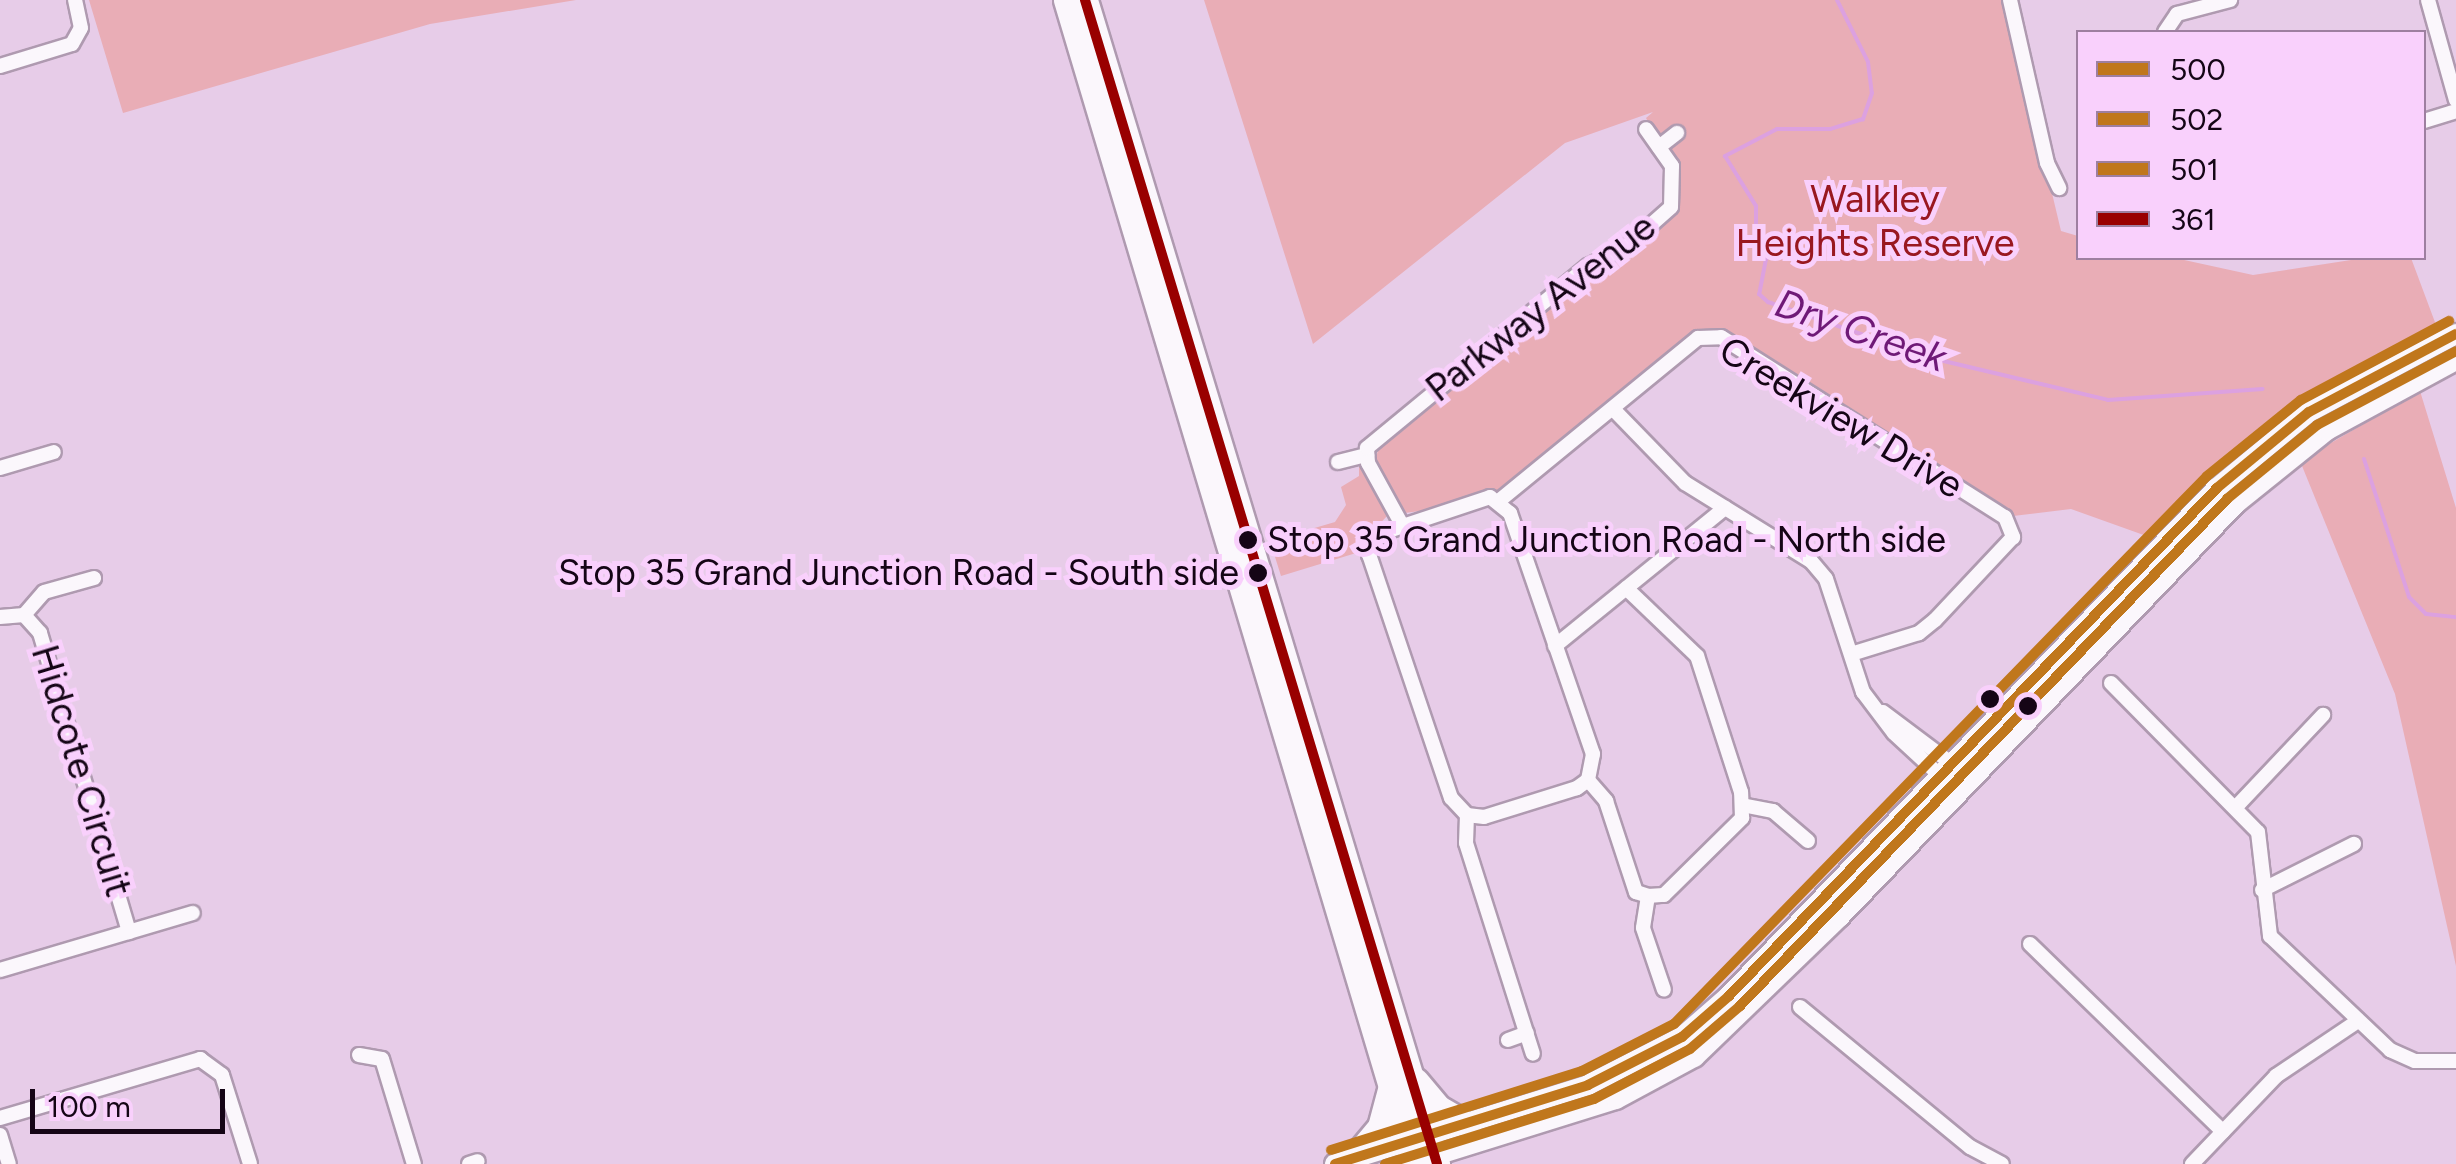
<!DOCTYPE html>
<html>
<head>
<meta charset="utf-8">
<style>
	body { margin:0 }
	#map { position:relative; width:2456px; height:1164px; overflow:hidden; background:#e7cce8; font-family:Figtree,sans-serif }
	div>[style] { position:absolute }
	.green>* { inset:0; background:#e9adb6 }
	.stream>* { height:4px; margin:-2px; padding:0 2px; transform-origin:2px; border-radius:2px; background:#dca1e0 }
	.roads { filter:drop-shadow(2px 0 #af9ab0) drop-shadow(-2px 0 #af9ab0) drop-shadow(0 2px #af9ab0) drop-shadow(0 -2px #af9ab0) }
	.street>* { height:14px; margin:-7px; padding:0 7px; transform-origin:7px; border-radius:7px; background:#fbf7fc }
	.secondary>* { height:20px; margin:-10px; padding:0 10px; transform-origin:10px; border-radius:10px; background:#fbf7fc }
	.highway>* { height:25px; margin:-12.5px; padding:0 12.5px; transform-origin:12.5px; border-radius:12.5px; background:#fbf7fc }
	.bus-1>* { height:10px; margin:-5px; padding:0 5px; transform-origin:5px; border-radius:5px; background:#c0771c }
	.bus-2>* { height:10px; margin:-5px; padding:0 5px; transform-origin:5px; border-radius:5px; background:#c0771c }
	.bus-3>* { height:10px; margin:-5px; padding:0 5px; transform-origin:5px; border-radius:5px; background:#c0771c }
	.bus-4>* { height:10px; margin:-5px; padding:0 5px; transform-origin:5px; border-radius:5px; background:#900 }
	.dots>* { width:28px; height:28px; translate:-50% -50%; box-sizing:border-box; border:5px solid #f9d0fc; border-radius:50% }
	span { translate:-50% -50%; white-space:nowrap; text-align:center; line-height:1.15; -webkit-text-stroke:10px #f9d0fc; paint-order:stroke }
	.bus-label { font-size:36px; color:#150516 }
	.left { translate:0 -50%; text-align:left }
	.right { translate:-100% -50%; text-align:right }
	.park-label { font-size:38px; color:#991820 }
	.street-label { font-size:38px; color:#150516 }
	.water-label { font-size:40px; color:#6f1977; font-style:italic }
	.legend { position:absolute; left:2076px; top:30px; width:350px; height:230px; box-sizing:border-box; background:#f9d0fc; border:2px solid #9e7fa0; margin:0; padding:12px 18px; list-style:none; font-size:30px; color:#150516 }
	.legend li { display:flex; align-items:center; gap:20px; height:50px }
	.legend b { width:50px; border:2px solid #9e7fa0 }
	.scale { position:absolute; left:30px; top:1089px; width:195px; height:45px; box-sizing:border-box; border:5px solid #150516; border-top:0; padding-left:12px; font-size:30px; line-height:35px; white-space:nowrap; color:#150516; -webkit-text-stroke:8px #f9d0fc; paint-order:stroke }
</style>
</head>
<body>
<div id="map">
	<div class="green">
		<i style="clip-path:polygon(89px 0,576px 0,430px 24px,123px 113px)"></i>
		<i style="clip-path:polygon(1204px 0,2006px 0,2061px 231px,2078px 236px,2078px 258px,2175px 258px,2253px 275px,2364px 258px,2411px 258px,2442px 341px,2292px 425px,2166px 543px,2071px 509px,2005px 517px,1721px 337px,1698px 339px,1500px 500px,1405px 513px,1374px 462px,1382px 440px,1671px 207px,1672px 166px,1646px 118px,1653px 112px,1565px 143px,1313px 344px)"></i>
		<i style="clip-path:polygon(2420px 391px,2456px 508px,2456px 966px,2395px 694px,2300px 461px)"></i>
		<i style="clip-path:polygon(1359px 461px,1389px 514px,1366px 538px,1366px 550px,1281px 576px,1270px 541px,1335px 522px,1346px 505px,1341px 487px,1359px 476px)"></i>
	</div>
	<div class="stream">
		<i style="left:1837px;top:0;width:69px;rotate:63.4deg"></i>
		<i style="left:1868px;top:62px;width:31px;rotate:83deg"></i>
		<i style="left:1872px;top:93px;width:28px;rotate:109deg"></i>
		<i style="left:1863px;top:119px;width:34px;rotate:163deg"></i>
		<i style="left:1830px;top:129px;width:53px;rotate:180deg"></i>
		<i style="left:1777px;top:129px;width:59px;rotate:152.6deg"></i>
		<i style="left:1725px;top:156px;width:59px;rotate:58.2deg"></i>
		<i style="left:1756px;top:206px;width:29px;rotate:90deg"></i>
		<i style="left:1756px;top:235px;width:26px;rotate:67deg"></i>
		<i style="left:1766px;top:259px;width:36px;rotate:101deg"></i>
		<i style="left:1759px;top:294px;width:12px;rotate:42deg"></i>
		<i style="left:1768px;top:302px;width:172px;rotate:19deg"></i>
		<i style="left:1931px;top:358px;width:182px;rotate:13.3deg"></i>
		<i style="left:2108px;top:400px;width:155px;rotate:-4.1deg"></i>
		<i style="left:2364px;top:459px;width:145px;rotate:71.9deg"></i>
		<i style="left:2409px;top:597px;width:24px;rotate:45deg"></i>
		<i style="left:2426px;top:614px;width:30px;rotate:6deg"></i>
	</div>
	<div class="roads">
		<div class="street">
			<i style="left:2010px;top:0;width:167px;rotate:77.2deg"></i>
			<i style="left:2047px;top:163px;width:28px;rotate:64deg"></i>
			<i style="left:2428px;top:0;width:104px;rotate:74.4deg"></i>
			<i style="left:2165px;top:32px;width:22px;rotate:-56deg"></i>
			<i style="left:2177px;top:14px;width:55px;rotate:-14.8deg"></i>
			<i style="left:0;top:66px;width:75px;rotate:-17deg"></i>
			<i style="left:72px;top:44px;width:18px;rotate:-61deg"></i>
			<i style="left:81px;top:28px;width:29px;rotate:-102deg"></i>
			<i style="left:2424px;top:121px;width:34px;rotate:-17deg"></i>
			<i style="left:1659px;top:147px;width:23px;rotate:-38deg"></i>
			<i style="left:1613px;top:409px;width:103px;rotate:45.8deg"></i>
			<i style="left:1685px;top:483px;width:148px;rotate:31.8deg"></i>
			<i style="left:1811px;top:561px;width:23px;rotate:50deg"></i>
			<i style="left:1826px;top:579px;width:119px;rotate:71.9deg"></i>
			<i style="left:1863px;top:692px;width:51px;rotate:52.9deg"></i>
			<i style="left:1894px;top:733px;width:87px;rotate:42.7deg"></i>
			<i style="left:1338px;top:462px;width:30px;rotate:-14deg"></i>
			<i style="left:0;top:468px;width:56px;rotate:-16.5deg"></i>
			<i style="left:1490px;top:497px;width:26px;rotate:39deg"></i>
			<i style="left:1510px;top:513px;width:255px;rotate:71deg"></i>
			<i style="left:1593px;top:754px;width:26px;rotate:101deg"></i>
			<i style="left:1588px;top:780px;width:14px;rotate:144deg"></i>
			<i style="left:1577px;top:788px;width:97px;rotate:162.7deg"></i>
			<i style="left:1484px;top:817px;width:17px;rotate:-173deg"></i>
			<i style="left:1467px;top:815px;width:23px;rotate:-133deg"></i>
			<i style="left:1451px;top:798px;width:256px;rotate:-108.6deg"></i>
			<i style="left:1369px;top:555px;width:23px;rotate:-65deg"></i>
			<i style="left:1379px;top:534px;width:117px;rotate:-18.4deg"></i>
			<i style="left:1500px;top:500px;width:256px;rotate:-39.3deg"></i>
			<i style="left:1698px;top:338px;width:23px;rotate:-2deg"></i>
			<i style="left:1721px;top:337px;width:336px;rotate:32.4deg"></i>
			<i style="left:2005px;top:517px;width:22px;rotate:68deg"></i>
			<i style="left:2013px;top:537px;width:114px;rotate:133.2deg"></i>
			<i style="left:1935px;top:620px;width:21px;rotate:141deg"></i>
			<i style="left:1919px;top:633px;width:71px;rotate:162.8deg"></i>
			<i style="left:1401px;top:523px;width:68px;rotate:-118.8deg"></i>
			<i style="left:1368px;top:463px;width:15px;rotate:-94deg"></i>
			<i style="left:1367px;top:448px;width:286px;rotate:-39.5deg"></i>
			<i style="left:1588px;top:266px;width:42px;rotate:-26.6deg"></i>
			<i style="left:1626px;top:247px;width:60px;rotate:-41.6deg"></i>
			<i style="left:1671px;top:207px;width:41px;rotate:-88.6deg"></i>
			<i style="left:1672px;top:166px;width:45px;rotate:-125.1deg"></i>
			<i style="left:24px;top:615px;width:30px;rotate:-49deg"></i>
			<i style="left:44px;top:592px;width:52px;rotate:-15.6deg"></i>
			<i style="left:0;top:617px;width:24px;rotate:-5deg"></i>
			<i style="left:24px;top:615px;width:24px;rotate:48deg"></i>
			<i style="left:40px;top:633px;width:312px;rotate:73.4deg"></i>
			<i style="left:1555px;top:646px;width:219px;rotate:-39.1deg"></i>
			<i style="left:2111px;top:683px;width:209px;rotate:45.4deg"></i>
			<i style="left:2258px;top:832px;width:105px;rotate:83.4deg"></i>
			<i style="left:2270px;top:936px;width:166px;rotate:43.5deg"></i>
			<i style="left:2390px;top:1050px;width:27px;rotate:24deg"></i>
			<i style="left:2415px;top:1061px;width:41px"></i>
			<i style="left:1883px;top:712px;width:110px;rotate:36.9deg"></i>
			<i style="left:1588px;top:780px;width:28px;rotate:49deg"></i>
			<i style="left:1606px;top:801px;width:96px;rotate:71.8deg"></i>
			<i style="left:1636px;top:892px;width:13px;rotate:18deg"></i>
			<i style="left:1648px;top:896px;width:16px;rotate:-4deg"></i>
			<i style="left:1664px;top:895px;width:110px;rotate:-44.6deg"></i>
			<i style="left:1742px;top:818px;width:26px;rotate:-92deg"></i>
			<i style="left:1741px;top:792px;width:143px;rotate:-107.9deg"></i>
			<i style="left:1697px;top:656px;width:98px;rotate:-136.2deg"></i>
			<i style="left:1742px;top:805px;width:32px;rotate:11deg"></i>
			<i style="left:1773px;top:811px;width:46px;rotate:40.6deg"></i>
			<i style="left:2236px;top:807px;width:127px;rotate:-46.6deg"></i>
			<i style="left:1467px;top:815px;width:28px;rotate:92deg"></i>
			<i style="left:1466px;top:843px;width:221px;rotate:72.4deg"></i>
			<i style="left:2262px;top:890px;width:103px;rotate:-26.6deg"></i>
			<i style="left:1648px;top:896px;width:32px;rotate:99deg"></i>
			<i style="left:1643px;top:928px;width:65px;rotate:71.3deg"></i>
			<i style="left:2030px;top:944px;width:269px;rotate:44.2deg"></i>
			<i style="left:0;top:970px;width:201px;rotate:-16.5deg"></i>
			<i style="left:1800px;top:1007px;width:220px;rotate:39.5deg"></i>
			<i style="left:1970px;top:1147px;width:36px;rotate:28deg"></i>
			<i style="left:1508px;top:1040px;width:20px;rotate:-20deg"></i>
			<i style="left:359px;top:1055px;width:23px;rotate:10deg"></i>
			<i style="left:382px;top:1059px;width:110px;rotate:73.1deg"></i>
			<i style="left:0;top:1118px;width:209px;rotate:-16.4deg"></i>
			<i style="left:200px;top:1059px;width:27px;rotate:36deg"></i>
			<i style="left:222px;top:1075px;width:93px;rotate:72.5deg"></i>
			<i style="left:0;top:1135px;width:30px;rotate:73deg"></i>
			<i style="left:469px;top:1164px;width:9px;rotate:-18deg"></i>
			<i style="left:2192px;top:1164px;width:122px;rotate:-46.3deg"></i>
			<i style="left:2276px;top:1076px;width:99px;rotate:-33.9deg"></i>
		</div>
		<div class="secondary">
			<i style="left:1420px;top:1160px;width:205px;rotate:-17.3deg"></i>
			<i style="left:1616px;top:1099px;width:89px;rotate:-28.3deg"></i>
			<i style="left:1694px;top:1057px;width:202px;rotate:-44deg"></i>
			<i style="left:1839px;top:917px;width:572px;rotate:-46.2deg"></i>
			<i style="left:2235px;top:504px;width:118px;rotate:-38.8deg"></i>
			<i style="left:2327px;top:430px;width:147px;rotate:-28.5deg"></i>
			<i style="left:1335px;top:1164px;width:265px;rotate:-17.3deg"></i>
			<i style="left:1588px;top:1085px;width:106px;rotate:-27.1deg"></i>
			<i style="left:1682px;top:1037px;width:62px;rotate:-41.1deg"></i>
			<i style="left:1729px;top:996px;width:704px;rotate:-46.15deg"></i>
			<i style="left:2217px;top:488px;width:119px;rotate:-39.6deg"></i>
			<i style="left:2309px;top:412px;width:166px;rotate:-28deg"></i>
		</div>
		<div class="highway">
			<i style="left:1066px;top:0;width:1215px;rotate:73.35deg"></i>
			<i style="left:1085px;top:0;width:1216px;rotate:73.17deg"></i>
			<i style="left:1416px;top:1081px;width:35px;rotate:50deg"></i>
			<i style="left:1439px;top:1108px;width:34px;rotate:30deg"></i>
			<i style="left:1354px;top:1158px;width:40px;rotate:-50deg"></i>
			<i style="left:1380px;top:1127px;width:39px;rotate:-75deg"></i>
		</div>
	</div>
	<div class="bus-1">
		<i style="left:1335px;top:1164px;width:265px;rotate:-17.3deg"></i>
		<i style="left:1588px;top:1085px;width:106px;rotate:-27.1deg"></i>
		<i style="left:1682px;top:1037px;width:62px;rotate:-41.1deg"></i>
		<i style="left:1729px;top:996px;width:704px;rotate:-46.15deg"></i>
		<i style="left:2217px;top:488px;width:119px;rotate:-39.6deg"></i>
		<i style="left:2309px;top:412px;width:166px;rotate:-28deg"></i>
	</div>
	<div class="bus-2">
		<i style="left:1385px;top:1164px;width:219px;rotate:-17.3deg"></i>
		<i style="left:1594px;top:1099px;width:108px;rotate:-27.5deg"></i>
		<i style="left:1690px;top:1049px;width:66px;rotate:-40.7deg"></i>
		<i style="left:1740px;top:1006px;width:703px;rotate:-46.15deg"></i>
		<i style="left:2227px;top:499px;width:117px;rotate:-39.4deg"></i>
		<i style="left:2317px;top:425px;width:157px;rotate:-28deg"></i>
	</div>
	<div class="bus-3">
		<i style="left:1331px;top:1150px;width:263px;rotate:-17.5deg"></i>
		<i style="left:1582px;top:1071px;width:103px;rotate:-27.1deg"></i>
		<i style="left:1674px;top:1024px;width:764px;rotate:-45.79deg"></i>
		<i style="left:2207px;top:476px;width:121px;rotate:-39deg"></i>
		<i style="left:2301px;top:400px;width:168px;rotate:-28.1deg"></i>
	</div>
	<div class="bus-4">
		<i style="left:1085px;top:0;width:1216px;rotate:73.17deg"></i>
	</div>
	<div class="dots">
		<i style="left:1248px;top:540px;background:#150516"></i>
		<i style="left:1258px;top:573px;background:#150516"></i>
		<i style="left:1990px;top:699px;background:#150516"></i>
		<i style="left:2028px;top:706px;background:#150516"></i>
	</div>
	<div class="bus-label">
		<span class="left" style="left:1267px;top:540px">Stop 35 Grand Junction Road - North side</span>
		<span class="right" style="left:1239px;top:573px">Stop 35 Grand Junction Road - South side</span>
	</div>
	<div class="park-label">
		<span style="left:1875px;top:222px">Walkley<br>Heights Reserve</span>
	</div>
	<div class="street-label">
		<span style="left:1541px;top:308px;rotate:-38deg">Parkway Avenue</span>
		<span style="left:1841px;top:418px;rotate:31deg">Creekview Drive</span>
		<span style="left:81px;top:771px;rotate:73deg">Hidcote Circuit</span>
	</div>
	<div class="water-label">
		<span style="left:1861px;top:330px;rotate:19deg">Dry Creek</span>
	</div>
	<ul class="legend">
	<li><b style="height:12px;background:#c0771c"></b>500</li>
	<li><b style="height:12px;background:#c0771c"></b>502</li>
	<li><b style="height:12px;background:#c0771c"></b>501</li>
	<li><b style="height:12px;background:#900"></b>361</li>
	</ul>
	<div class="scale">100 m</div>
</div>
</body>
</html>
